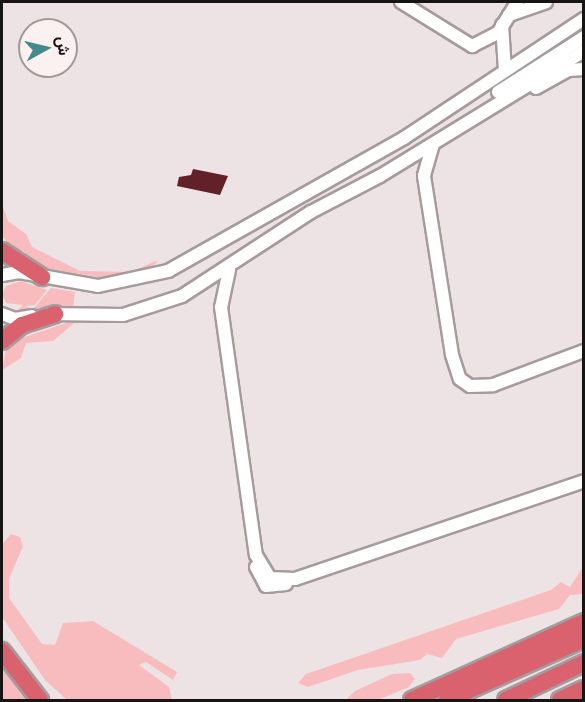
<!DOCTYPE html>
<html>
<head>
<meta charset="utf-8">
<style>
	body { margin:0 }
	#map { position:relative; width:585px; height:702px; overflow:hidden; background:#eee3e4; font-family:Lora,Vazirmatn,serif }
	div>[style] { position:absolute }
	.green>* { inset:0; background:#f8bcbe }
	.building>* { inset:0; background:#622028 }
	.roads { filter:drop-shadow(2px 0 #a69b9c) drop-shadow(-2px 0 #a69b9c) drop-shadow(0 2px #a69b9c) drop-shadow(0 -2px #a69b9c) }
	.minor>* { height:12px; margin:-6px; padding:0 6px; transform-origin:6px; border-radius:6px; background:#fff }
	.highway>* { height:16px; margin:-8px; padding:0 8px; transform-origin:8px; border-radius:8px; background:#da626e }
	span { translate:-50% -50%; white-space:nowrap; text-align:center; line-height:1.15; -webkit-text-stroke:6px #fcf1f1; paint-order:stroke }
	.frame { position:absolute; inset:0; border:3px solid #171414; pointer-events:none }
	.north { position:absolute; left:18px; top:18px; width:60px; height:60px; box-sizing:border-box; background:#fcf1f1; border:2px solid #a09999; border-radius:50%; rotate:82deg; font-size:16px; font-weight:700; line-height:24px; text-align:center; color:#171414 }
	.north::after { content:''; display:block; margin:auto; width:21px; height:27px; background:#438b8b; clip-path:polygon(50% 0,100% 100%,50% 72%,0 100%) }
</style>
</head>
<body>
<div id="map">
	<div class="green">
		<i style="clip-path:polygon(2px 204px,8px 221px,26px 234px,32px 247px,80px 271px,131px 272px,158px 260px,151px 269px,104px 278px,31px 266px,7px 249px,2px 240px,14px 253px,36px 263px,23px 251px,12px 250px,2px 235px)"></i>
		<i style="clip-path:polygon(21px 281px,47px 290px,35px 305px,25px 306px,32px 310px,51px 288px,75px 292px,73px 309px,15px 313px,23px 305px,6px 303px,2px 294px,6px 286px)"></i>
		<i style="clip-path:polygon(69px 322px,74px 323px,53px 341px,26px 343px,21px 358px,2px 370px,7px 343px)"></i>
		<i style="clip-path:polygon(11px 534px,20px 537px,23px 546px,9px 579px,9px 598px,42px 644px,55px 645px,63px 623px,93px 621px,177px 672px,173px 680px,146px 662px,139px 665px,169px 687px,172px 700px,67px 700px,45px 680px,2px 617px,2px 544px)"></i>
		<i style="clip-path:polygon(583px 567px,583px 594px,570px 595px,559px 609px,456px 639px,442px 658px,427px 654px,420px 660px,358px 670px,308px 687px,298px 683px,306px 674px,551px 590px,561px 582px,570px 587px)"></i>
		<i style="clip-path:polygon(2px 657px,35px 700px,2px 700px)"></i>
		<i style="clip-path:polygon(410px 673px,415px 679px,409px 687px,378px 700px,346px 700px,355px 691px,392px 674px)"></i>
	</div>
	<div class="building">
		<i style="clip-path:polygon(193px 169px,228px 176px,220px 195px,177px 186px,179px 177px,191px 175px)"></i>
	</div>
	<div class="roads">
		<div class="minor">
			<i style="left:401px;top:2px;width:84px;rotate:31.8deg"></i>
			<i style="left:472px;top:46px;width:29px;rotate:-27deg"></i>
			<i style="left:498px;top:33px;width:36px;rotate:-58deg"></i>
			<i style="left:509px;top:15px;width:39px;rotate:-19deg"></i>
			<i style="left:502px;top:25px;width:45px;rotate:86.2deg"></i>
			<i style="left:536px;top:88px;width:38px;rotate:-29deg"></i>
			<i style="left:569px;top:70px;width:15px;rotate:-4deg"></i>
			<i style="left:498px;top:92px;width:102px;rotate:-32.6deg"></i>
			<i style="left:433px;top:144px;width:33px;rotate:106deg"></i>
			<i style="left:424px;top:176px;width:181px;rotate:81.1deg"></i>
			<i style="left:452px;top:355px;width:25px;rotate:72deg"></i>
			<i style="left:460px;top:379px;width:12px;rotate:35deg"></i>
			<i style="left:470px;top:386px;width:23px;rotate:-2deg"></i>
			<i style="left:493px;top:385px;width:97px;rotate:-20.5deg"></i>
			<i style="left:229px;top:270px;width:38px;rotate:102deg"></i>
			<i style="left:221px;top:307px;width:250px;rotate:82deg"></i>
			<i style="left:256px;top:555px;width:27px;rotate:59deg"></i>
			<i style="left:270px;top:578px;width:25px;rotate:2deg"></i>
			<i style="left:295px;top:579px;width:305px;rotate:-18.7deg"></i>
			<i style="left:2px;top:275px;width:17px;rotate:-10deg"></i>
			<i style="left:19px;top:272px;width:80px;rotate:10deg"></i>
			<i style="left:98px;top:286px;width:72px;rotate:-12.1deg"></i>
			<i style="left:168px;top:271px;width:271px;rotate:-29.4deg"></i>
			<i style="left:404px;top:138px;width:216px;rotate:-33.5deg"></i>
			<i style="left:2px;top:314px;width:14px;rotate:21deg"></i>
			<i style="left:15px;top:319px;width:17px;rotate:-10deg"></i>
			<i style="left:49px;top:314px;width:74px;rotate:0.8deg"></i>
			<i style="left:123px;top:315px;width:62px;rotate:-17.9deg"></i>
			<i style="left:182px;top:296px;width:154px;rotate:-33.1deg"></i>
			<i style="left:311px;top:212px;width:78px;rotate:-27.6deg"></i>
			<i style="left:380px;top:176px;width:239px;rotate:-31.5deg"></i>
			<i style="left:256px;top:567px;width:21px;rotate:62deg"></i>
			<i style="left:266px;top:586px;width:20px;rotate:-6deg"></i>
		</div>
		<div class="highway">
			<i style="left:2px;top:251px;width:48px;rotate:33deg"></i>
			<i style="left:2px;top:341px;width:26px;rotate:-39deg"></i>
			<i style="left:22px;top:325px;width:35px;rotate:-18deg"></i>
			<i style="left:2px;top:651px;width:62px;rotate:52.2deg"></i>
			<i style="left:412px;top:700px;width:189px;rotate:-24.4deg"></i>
			<i style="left:447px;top:700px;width:150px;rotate:-24deg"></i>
			<i style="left:506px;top:700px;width:86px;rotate:-25.4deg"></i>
			<i style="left:560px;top:700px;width:26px;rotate:-25deg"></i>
		</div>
	</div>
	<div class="frame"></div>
	<div class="north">ش</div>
</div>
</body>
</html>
